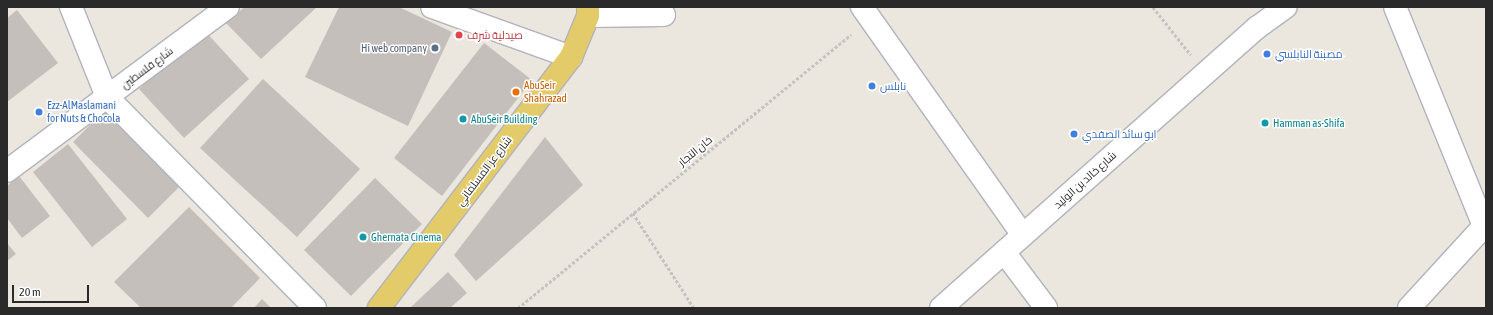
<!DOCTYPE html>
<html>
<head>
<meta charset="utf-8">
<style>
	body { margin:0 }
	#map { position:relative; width:1493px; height:315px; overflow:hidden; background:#ebe6de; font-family:"Asap Condensed",Cairo,sans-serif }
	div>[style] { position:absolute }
	.building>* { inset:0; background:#c4bfba }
	.path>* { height:2.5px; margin-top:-1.25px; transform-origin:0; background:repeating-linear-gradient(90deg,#c3c3c3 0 3px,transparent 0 5px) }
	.roads { filter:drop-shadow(1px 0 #b1b3bd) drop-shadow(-1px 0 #b1b3bd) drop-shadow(0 1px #b1b3bd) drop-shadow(0 -1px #b1b3bd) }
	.minor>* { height:22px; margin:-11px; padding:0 11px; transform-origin:11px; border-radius:11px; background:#fff }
	.major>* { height:22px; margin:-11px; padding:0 11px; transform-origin:11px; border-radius:11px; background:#e4cb69 }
	.dots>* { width:11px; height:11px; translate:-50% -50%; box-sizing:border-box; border:2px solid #fff; border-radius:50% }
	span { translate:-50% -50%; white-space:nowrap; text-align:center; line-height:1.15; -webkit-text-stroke:3px #fff; paint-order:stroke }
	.health-label { font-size:11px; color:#be3a42 }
	.left { translate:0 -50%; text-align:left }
	.service-label { font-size:11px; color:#4e5e75 }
	.right { translate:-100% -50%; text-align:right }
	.shop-label { font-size:11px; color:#366cbe }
	.street-label { font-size:11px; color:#2a2a2a }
	.food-label { font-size:11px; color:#c56008 }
	.culture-label { font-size:11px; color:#0d838f }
	.frame { position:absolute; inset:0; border:8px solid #2a2a2a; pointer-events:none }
	.scale { position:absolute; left:12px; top:285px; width:77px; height:18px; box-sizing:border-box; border:2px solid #2a2a2a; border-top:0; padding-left:5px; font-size:12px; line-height:14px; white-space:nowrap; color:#2a2a2a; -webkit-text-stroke:3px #fff; paint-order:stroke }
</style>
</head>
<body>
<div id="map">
	<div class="building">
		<i style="clip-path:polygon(245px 7px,317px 7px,261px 59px,225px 22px)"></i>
		<i style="clip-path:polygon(339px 7px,399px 7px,452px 32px,408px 126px,305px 77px)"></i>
		<i style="clip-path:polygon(17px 10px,58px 63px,7px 102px,7px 18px)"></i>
		<i style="clip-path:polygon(204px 30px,249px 79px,184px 138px,139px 89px)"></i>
		<i style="clip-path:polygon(484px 43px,532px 80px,442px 196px,394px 158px)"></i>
		<i style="clip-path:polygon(263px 79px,360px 169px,297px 237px,200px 148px)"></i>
		<i style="clip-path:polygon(106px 109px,181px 185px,148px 218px,73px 142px)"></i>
		<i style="clip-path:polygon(545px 137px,583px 185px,476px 281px,454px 255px)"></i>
		<i style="clip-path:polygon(68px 144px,127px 219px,92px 247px,33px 172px)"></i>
		<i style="clip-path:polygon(19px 176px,50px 216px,22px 238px,7px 218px,7px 186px)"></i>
		<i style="clip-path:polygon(375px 178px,422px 224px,351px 296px,304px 250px)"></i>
		<i style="clip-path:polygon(189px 207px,260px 278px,231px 308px,141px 308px,114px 282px)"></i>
		<i style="clip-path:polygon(7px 243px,16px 254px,7px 261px)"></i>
		<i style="clip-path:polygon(448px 272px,467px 293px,450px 308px,410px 308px)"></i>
		<i style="clip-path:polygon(262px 299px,271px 308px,254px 308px)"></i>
	</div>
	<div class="path">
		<i style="left:1153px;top:7px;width:61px;rotate:51.6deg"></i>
		<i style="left:633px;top:213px;width:113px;rotate:57.3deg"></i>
		<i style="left:518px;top:308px;width:431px;rotate:-39.4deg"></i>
	</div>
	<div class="roads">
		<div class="minor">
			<i style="left:71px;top:7px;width:97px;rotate:68.2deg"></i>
			<i style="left:107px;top:97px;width:296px;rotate:45.4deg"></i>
			<i style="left:432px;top:7px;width:148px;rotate:19.8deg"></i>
			<i style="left:862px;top:7px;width:279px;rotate:54.8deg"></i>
			<i style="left:1395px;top:7px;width:242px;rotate:67.9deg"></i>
			<i style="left:588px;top:16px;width:76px;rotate:-0.8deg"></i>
			<i style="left:7px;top:171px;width:275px;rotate:-36.6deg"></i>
			<i style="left:1004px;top:252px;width:70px;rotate:53.1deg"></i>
			<i style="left:941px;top:308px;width:424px;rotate:-41.6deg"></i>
			<i style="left:1258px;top:27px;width:34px;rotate:-36deg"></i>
			<i style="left:1409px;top:308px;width:114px;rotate:-47.5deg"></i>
		</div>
		<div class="major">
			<i style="left:379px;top:308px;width:316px;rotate:-52.6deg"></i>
			<i style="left:571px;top:57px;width:44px;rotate:-67.5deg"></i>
			<i style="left:588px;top:16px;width:9px;rotate:-90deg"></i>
		</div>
	</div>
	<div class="dots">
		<i style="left:459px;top:35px;background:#e0444e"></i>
		<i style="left:435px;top:48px;background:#5c6f8a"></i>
		<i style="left:1267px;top:54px;background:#3f7fe0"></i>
		<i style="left:872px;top:86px;background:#3f7fe0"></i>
		<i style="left:516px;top:92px;background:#e8710a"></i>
		<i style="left:39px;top:112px;background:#3f7fe0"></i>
		<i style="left:463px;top:119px;background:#0f9aa8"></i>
		<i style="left:1265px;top:123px;background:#0f9aa8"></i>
		<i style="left:1074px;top:134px;background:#3f7fe0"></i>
		<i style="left:363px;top:237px;background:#0f9aa8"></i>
	</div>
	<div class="health-label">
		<span class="left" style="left:467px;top:35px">صيدلية شرف</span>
	</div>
	<div class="service-label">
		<span class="right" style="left:427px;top:48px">Hi web company</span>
	</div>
	<div class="shop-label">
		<span class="left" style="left:1275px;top:54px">مصبنة النابلسي</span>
		<span class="left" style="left:880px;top:86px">نابلس</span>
		<span class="left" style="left:47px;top:112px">Ezz-AlMaslamani<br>for Nuts &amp; Chocola</span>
		<span class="left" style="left:1082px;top:134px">ابو سائد الصفدي</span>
	</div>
	<div class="street-label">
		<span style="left:147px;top:68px;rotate:-37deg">شارع فلسطين</span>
		<span style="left:695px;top:151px;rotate:-39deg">خان التجار</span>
		<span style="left:484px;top:171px;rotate:-53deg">شارع عز المسلماني</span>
		<span style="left:1085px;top:180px;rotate:-42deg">شارع خالد بن الوليد</span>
	</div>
	<div class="food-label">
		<span class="left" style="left:524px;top:92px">AbuSeir<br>Shahrazad</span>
	</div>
	<div class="culture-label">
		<span class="left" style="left:471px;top:119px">AbuSeir Building</span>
		<span class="left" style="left:1273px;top:123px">Hamman as-Shifa</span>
		<span class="left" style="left:371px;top:237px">Ghernata Cinema</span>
	</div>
	<div class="frame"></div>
	<div class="scale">20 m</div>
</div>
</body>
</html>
